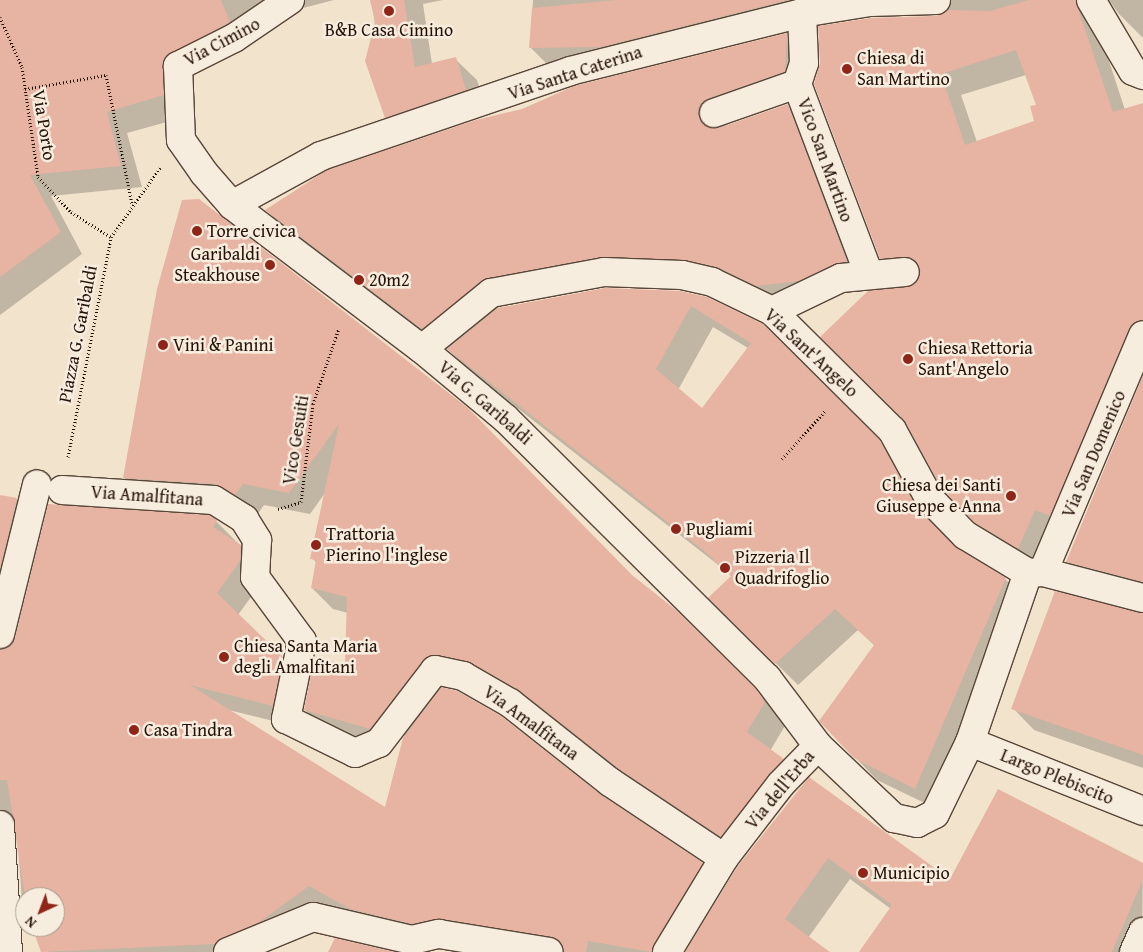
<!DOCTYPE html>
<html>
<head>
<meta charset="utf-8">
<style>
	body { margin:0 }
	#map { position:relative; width:1143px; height:952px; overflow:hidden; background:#f2e3cc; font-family:"Gentium Book Plus",serif }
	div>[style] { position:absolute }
	.shadow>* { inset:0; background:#0003 }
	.building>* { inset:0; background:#e7b3a3 }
	.path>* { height:3px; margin-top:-1.5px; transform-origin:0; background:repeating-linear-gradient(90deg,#251207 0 1px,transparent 0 3.5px) }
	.roads { filter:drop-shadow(1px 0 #584638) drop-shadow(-1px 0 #584638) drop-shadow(0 1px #584638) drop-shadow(0 -1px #584638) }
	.minor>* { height:28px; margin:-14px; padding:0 14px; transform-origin:14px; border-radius:14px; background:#f7edde }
	.dots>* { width:14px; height:14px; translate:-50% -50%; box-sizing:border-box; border:2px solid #f7edde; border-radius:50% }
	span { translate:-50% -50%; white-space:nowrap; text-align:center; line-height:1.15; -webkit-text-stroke:5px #f7edde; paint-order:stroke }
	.poi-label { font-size:18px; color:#251207 }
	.left { translate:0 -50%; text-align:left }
	.right { translate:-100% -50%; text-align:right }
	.street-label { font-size:18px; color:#251207 }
	.north { position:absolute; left:15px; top:887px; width:50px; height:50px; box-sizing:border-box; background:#f7edde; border:1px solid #a39588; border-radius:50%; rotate:223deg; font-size:14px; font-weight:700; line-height:20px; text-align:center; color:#251207 }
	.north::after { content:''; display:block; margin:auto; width:18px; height:22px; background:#8f2418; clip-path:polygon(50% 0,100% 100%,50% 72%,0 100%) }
</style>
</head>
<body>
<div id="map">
	<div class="shadow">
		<i style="clip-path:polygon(0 0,334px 0,303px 8px,250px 39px,247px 46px,192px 74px,185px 117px,127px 133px,142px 187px,51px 196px,82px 254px,0 315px)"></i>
		<i style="clip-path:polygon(372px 0,443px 0,423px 4px,432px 64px,455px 59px,477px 80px,487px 111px,408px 139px,386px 117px)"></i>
		<i style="clip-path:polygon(evenodd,533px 0,1089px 0,1125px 110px,1143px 104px,1143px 367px,1040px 569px,998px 544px,976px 522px,914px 286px,918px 279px,902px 280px,881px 258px,821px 63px,819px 27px,945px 15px,949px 7px,890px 8px,552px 69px,530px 47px,533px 0,1026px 75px,1038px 105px,1035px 122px,977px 142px,961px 95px,1026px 75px)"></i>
		<i style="clip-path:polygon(1109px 0,1143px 0,1143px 38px,1119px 14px)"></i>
		<i style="clip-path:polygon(evenodd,787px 34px,808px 56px,723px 128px,787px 105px,809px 127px,868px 284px,821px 302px,624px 278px,510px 299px,497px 309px,680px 292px,762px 325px,901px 463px,939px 532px,957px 550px,1005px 579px,1027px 601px,937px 809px,877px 780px,855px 757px,875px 646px,858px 630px,798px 685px,710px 598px,732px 577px,726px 571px,470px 371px,447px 348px,444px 350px,288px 232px,267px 210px,523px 110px,787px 34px,713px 327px,748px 348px,702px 410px,678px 390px,713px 327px)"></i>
		<i style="clip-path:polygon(evenodd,159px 289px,633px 577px,675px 611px,776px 711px,786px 724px,770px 751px,804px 781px,742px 857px,642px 790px,451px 676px,441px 689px,702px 864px,724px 885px,683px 952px,539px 952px,372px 931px,331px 907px,280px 944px,260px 952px,48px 952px,42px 927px,55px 927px,55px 897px,25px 897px,25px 905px,22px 901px,17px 832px,12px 834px,0 952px,0 498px,17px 500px,38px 521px,7px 648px,216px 521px,262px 568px,261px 583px,238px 615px,304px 680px,294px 726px,229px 710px,386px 809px,405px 733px,391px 750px,327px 731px,305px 710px,346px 665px,348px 613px,333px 609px,312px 588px,317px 563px,312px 558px,325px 493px,310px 514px,264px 505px,257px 515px,146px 499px,124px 478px,159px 289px,699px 867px,702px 867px,651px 950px,699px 867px)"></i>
		<i style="clip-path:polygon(1143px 379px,1143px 597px,1089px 583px,1067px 561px)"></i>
		<i style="clip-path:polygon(1143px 614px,1143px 768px,1034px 730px,1013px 708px)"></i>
		<i style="clip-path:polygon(810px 779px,950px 880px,1143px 864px,1142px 952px,860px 952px,891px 909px,850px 879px,808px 938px,828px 952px,687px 952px)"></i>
	</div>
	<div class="building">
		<i style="clip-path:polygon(0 0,221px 0,230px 22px,165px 58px,164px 95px,107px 112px,121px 166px,30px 175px,61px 232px,0 277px)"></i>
		<i style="clip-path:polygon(370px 0,404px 0,415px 67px,456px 57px,466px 90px,385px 118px,365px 61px,375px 22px)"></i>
		<i style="clip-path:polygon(616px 0,788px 0,601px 47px,529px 48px,532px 8px)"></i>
		<i style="clip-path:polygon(evenodd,1028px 0,1075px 0,1113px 112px,1143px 103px,1143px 320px,1129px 329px,1050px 516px,1035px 510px,1018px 549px,975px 523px,942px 489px,903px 419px,820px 337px,868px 291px,914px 285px,921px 271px,911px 258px,880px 259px,814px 84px,820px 63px,818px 26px,871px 18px,936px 16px,947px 10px,990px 11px,1028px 0,1016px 50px,1036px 105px,1030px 106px,1034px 121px,965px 145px,941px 74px,1016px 50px)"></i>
		<i style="clip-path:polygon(787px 33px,785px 72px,709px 98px,699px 111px,704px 125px,719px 128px,788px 104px,847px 262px,799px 281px,756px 286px,719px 268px,685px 260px,601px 257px,488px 278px,422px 329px,265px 210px,327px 170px,476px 120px,522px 109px,574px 86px)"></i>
		<i style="clip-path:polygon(199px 199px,468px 408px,632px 575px,676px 610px,755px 688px,765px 702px,747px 732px,784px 759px,721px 837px,619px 769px,520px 691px,467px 661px,429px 656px,370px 729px,304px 710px,314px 658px,345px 664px,347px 597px,311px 588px,316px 560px,310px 559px,339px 424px,289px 493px,243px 484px,235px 495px,215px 484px,123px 478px,157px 289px,182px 200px)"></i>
		<i style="clip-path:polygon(evenodd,605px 288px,680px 291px,707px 297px,763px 324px,879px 439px,918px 509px,957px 548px,1006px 578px,915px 789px,854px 758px,819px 721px,874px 645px,835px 609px,775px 664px,708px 598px,731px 576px,703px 550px,447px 349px,498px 308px,605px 288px,691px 306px,751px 343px,702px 408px,656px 369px,691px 306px)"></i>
		<i style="clip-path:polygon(1143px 375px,1143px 582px,1066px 562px)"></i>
		<i style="clip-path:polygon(0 495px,17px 498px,0 569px)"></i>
		<i style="clip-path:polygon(48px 504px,209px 515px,217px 520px,213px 527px,241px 545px,240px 561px,217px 593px,283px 657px,273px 706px,190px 685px,385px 807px,403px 738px,441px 687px,457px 691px,501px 716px,600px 794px,703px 863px,651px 952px,588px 941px,586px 952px,564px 952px,559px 940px,552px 937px,442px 919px,412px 924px,350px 909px,309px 886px,258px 923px,215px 944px,41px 952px,32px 927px,55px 927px,55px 897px,25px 897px,7px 780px,0 780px,0 649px,15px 638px)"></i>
		<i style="clip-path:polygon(1055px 591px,1143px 613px,1143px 755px,1011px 709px)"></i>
		<i style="clip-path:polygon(809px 777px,950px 879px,998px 789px,1143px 863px,1143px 879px,1112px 952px,859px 952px,892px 905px,828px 858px,785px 919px,830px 952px,685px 952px,737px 867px)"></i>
		<i style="clip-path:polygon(335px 938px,395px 952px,328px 952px)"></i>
	</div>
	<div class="path">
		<i style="left:0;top:17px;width:55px;rotate:66.3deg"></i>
		<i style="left:22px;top:67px;width:111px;rotate:81.7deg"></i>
		<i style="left:38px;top:177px;width:48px;rotate:46.7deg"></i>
		<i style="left:71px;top:212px;width:47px;rotate:32deg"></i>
		<i style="left:25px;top:89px;width:82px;rotate:-9.8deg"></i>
		<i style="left:106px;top:75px;width:132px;rotate:78.6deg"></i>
		<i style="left:68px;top:457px;width:224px;rotate:-78.9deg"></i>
		<i style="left:111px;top:237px;width:85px;rotate:-54.6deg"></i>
		<i style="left:782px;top:459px;width:66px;rotate:-48.1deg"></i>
		<i style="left:278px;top:509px;width:24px;rotate:-17deg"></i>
		<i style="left:301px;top:502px;width:99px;rotate:-83deg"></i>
		<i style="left:313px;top:404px;width:80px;rotate:-71.1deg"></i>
	</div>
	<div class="roads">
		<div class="minor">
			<i style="left:290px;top:0;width:68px;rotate:145.8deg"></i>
			<i style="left:234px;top:38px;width:63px;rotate:153.4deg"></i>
			<i style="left:178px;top:66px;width:74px;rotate:87.7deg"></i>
			<i style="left:181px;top:140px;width:40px;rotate:55.1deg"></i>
			<i style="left:204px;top:173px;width:43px;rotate:48.8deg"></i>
			<i style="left:232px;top:205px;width:238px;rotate:37.2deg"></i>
			<i style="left:422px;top:349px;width:109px;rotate:39.8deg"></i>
			<i style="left:506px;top:419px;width:368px;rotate:44.8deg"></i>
			<i style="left:767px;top:678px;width:85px;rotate:53.1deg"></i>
			<i style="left:1091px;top:0;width:82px;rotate:59.4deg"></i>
			<i style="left:1133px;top:71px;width:11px;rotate:22deg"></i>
			<i style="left:802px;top:13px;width:50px;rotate:87.7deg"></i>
			<i style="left:804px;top:63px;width:22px;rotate:108deg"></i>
			<i style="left:797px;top:84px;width:204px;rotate:69.3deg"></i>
			<i style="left:714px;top:113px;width:88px;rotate:-19.3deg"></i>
			<i style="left:232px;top:205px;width:102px;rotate:-28.8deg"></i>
			<i style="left:321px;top:156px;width:263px;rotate:-18.8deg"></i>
			<i style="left:570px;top:71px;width:239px;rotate:-14deg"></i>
			<i style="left:802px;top:13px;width:69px;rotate:-9.2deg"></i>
			<i style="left:870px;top:2px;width:66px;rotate:-1.7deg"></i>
			<i style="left:772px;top:311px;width:76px;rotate:-25.6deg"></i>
			<i style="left:841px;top:278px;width:64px;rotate:-5.4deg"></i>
			<i style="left:422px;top:349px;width:89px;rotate:-39.1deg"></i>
			<i style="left:491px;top:293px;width:115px;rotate:-10.5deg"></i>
			<i style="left:604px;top:272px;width:78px;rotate:2.2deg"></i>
			<i style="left:682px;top:275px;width:31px;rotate:13deg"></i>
			<i style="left:712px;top:282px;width:67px;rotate:25.8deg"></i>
			<i style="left:772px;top:311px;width:169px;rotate:44.8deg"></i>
			<i style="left:892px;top:430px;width:77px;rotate:61.4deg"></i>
			<i style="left:929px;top:498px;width:52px;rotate:45.8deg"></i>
			<i style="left:965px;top:535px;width:74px;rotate:31.1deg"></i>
			<i style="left:62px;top:490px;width:152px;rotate:3.8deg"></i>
			<i style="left:214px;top:500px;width:36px;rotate:32deg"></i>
			<i style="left:244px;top:519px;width:25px;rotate:58deg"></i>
			<i style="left:257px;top:540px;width:37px;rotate:93deg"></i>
			<i style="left:255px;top:577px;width:79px;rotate:53.7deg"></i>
			<i style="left:302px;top:641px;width:80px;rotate:101.6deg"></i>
			<i style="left:286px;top:719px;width:77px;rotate:26.2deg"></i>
			<i style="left:355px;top:753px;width:26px;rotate:-23deg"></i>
			<i style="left:379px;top:743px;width:92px;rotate:-52.5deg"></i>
			<i style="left:435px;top:670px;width:29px;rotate:12deg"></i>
			<i style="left:463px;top:676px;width:54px;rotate:29.9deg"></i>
			<i style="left:510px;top:703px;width:127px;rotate:38.3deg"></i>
			<i style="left:610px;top:782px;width:137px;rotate:33.7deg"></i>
			<i style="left:1043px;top:572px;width:257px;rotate:-67.1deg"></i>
			<i style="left:1028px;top:573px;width:15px;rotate:-4deg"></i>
			<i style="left:1043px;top:572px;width:103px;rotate:14.6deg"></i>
			<i style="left:0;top:634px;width:154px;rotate:-76.1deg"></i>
			<i style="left:970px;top:742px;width:186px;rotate:21.7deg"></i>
			<i style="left:0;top:825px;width:127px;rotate:86.4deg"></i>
			<i style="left:228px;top:952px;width:92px;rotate:-22.4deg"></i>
			<i style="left:313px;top:917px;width:102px;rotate:13.1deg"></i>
			<i style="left:412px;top:940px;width:28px;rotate:-13deg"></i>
			<i style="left:439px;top:934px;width:111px;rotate:9.3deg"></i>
			<i style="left:667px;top:952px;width:110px;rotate:-58.8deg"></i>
			<i style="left:724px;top:858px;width:93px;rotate:-52.4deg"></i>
			<i style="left:781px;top:784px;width:53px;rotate:-45.8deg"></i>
			<i style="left:818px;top:746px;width:105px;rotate:43.5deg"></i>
			<i style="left:894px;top:818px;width:24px;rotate:12deg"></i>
			<i style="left:917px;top:823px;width:20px;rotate:-27deg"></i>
			<i style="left:935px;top:814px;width:80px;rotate:-64.1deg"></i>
			<i style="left:970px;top:742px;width:179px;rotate:-71.1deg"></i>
			<i style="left:1134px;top:952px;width:22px;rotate:-66deg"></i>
		</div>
	</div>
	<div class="dots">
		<i style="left:389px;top:11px;background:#8f2418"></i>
		<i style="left:847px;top:69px;background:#8f2418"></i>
		<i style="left:197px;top:231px;background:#8f2418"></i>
		<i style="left:270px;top:265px;background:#8f2418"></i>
		<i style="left:359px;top:280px;background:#8f2418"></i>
		<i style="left:163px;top:345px;background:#8f2418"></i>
		<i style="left:908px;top:359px;background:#8f2418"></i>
		<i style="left:1011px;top:496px;background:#8f2418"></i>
		<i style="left:676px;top:529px;background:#8f2418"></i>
		<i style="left:316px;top:545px;background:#8f2418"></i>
		<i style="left:725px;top:568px;background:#8f2418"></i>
		<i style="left:224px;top:657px;background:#8f2418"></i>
		<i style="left:134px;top:730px;background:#8f2418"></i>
		<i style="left:863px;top:873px;background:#8f2418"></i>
	</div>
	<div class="poi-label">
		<span style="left:389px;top:30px">B&amp;B Casa Cimino</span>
		<span class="left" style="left:857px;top:69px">Chiesa di<br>San Martino</span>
		<span class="left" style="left:207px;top:231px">Torre civica</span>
		<span class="right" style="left:260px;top:265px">Garibaldi<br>Steakhouse</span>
		<span class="left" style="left:369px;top:280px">20m2</span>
		<span class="left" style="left:173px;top:345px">Vini &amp; Panini</span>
		<span class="left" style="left:918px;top:359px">Chiesa Rettoria<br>Sant'Angelo</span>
		<span class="right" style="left:1001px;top:496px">Chiesa dei Santi<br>Giuseppe e Anna</span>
		<span class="left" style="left:686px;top:529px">Pugliami</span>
		<span class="left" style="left:326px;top:545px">Trattoria<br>Pierino l'inglese</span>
		<span class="left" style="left:735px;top:568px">Pizzeria Il<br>Quadrifoglio</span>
		<span class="left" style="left:234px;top:657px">Chiesa Santa Maria<br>degli Amalfitani</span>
		<span class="left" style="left:144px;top:730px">Casa Tindra</span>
		<span class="left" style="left:873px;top:873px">Municipio</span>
	</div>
	<div class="street-label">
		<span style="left:222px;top:42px;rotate:-28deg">Via Cimino</span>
		<span style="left:575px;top:73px;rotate:-18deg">Via Santa Caterina</span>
		<span style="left:44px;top:125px;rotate:81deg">Via Porto</span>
		<span style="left:825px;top:160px;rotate:70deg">Vico San Martino</span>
		<span style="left:78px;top:334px;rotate:-79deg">Piazza G. Garibaldi</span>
		<span style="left:811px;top:353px;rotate:43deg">Via Sant'Angelo</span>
		<span style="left:485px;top:403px;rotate:41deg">Via G. Garibaldi</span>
		<span style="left:296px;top:440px;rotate:-81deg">Vico Gesuiti</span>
		<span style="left:1094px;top:454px;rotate:-67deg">Via San Domenico</span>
		<span style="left:147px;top:496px;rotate:4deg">Via Amalfitana</span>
		<span style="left:531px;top:723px;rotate:36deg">Via Amalfitana</span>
		<span style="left:1057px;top:777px;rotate:22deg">Largo Plebiscito</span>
		<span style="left:780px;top:790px;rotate:-50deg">Via dell'Erba</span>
	</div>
	<div class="north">N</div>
</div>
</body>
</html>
